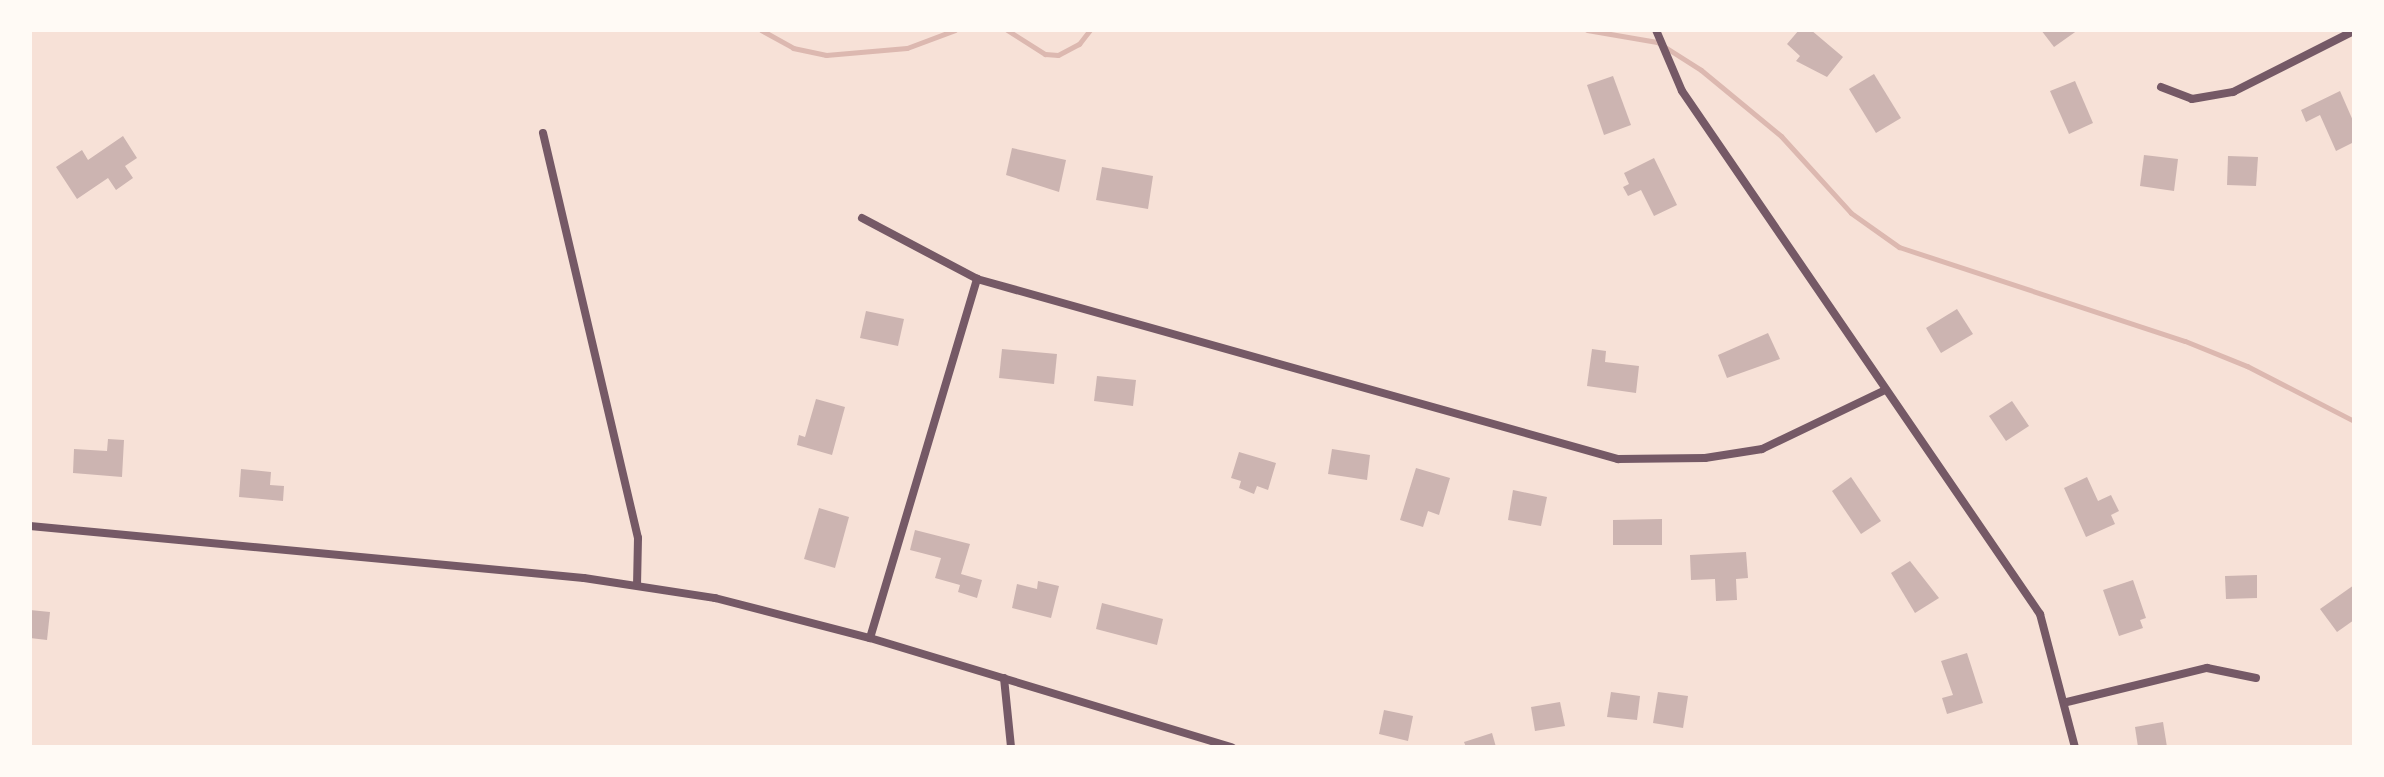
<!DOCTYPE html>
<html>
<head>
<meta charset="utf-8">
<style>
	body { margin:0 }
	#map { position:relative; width:2384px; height:777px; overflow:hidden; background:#f7e1d7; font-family:"Work Sans",sans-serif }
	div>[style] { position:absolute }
	.stream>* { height:5px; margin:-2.5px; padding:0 2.5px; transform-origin:2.5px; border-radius:2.5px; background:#dcb8b0 }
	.building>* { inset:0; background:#ccb4b1 }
	.minor>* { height:8px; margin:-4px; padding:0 4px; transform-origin:4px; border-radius:4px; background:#755966 }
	span { translate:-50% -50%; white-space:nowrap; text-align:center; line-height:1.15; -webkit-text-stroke:8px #fffaf5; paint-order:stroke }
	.frame { position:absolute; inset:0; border:32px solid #fffaf5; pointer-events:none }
</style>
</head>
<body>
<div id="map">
	<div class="stream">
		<i style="left:761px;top:30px;width:37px;rotate:29deg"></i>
		<i style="left:793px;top:48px;width:34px;rotate:12deg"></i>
		<i style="left:826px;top:55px;width:81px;rotate:-4.9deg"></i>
		<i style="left:907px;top:48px;width:51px;rotate:-20.6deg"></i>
		<i style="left:1007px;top:30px;width:45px;rotate:32.3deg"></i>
		<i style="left:1045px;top:54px;width:13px;rotate:4deg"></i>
		<i style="left:1058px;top:55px;width:24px;rotate:-28deg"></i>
		<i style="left:1079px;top:44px;width:18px;rotate:-52deg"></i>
		<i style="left:1587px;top:30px;width:71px;rotate:9.7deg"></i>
		<i style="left:1657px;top:42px;width:52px;rotate:32.5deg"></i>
		<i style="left:1701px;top:70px;width:104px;rotate:39.5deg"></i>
		<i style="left:1781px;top:136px;width:104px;rotate:47.7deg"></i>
		<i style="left:1851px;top:213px;width:59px;rotate:35.3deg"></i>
		<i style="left:1899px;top:247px;width:301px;rotate:18.2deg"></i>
		<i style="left:2185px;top:341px;width:67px;rotate:22deg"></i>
		<i style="left:2247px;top:366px;width:120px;rotate:27.2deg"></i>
	</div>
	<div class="building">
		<i style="clip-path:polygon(1799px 30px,1811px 30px,1843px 57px,1827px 77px,1796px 61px,1800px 56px,1787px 44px)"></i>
		<i style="clip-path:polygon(2041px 30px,2078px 30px,2054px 47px)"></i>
		<i style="clip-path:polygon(1874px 74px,1901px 118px,1876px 133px,1849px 89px)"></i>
		<i style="clip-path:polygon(1613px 76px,1631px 125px,1604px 135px,1587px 85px)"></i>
		<i style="clip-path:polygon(2075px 81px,2093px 123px,2069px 134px,2050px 91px)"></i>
		<i style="clip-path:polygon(2340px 91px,2354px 123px,2354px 142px,2336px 151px,2320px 115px,2306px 122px,2301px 110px)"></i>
		<i style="clip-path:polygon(123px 136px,137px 158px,125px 166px,133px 178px,116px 190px,108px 178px,77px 199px,56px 167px,82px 150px,88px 160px)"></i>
		<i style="clip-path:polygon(1012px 148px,1066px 160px,1059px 192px,1006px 175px)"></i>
		<i style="clip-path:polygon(2144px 155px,2178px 159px,2174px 191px,2140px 186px)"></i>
		<i style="clip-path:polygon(2228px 156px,2258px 157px,2256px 186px,2227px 185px)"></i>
		<i style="clip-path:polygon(1654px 158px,1677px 205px,1654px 216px,1641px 190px,1628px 196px,1623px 187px,1629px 184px,1624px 173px)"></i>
		<i style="clip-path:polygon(1102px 167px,1153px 176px,1148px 209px,1096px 200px)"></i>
		<i style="clip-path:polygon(1957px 309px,1973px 334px,1941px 353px,1926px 328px)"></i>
		<i style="clip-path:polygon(866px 311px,904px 319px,898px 346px,860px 338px)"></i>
		<i style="clip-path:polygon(1768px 333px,1780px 359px,1727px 378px,1718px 355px)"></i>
		<i style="clip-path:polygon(1002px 349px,1057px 354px,1054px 384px,999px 378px)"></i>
		<i style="clip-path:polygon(1592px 349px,1606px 351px,1605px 362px,1639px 366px,1636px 393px,1587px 386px)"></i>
		<i style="clip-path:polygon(1097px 376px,1136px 380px,1133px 406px,1094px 401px)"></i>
		<i style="clip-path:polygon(816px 399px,845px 407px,832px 455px,797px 445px,799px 435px,805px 437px)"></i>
		<i style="clip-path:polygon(2012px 401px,2029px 426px,2006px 441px,1989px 416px)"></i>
		<i style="clip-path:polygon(108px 439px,124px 440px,122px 477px,73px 473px,74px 449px,107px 451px)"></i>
		<i style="clip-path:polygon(1332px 449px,1370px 455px,1367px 480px,1328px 474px)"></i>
		<i style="clip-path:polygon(1239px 452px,1276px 463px,1268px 490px,1257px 486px,1254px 494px,1239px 488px,1241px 481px,1231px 478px)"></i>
		<i style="clip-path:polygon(1416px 468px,1450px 478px,1439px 515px,1428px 511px,1423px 527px,1400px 520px)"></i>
		<i style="clip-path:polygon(241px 469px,271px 472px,270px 485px,284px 486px,283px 501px,239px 497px)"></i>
		<i style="clip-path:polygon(1851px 477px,1881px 521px,1861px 534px,1832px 491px)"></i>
		<i style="clip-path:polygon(2087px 477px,2098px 501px,2111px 495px,2119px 511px,2111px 515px,2115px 524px,2086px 537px,2064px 488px)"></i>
		<i style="clip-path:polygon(1513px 490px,1547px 497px,1541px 526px,1508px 520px)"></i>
		<i style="clip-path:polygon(819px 508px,849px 517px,835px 568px,804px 559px)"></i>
		<i style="clip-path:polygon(1662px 519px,1662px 545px,1613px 545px,1613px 520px)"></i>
		<i style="clip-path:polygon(915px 530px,970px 544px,961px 574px,982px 580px,977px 598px,958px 592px,960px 585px,935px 578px,941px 558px,910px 550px)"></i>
		<i style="clip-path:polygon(1746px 552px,1748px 578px,1736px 579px,1737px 600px,1716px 601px,1715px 579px,1691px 580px,1690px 555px)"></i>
		<i style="clip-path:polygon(1910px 561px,1939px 598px,1915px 613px,1891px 573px)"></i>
		<i style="clip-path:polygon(2257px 575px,2257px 598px,2226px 599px,2225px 576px)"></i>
		<i style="clip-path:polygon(2133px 580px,2146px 618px,2140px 620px,2143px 628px,2119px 636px,2103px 590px)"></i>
		<i style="clip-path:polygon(1038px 581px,1059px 586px,1051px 618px,1012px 608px,1017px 584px,1037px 589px)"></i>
		<i style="clip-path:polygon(2354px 585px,2354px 620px,2337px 632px,2320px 609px)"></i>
		<i style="clip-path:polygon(1102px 603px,1163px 619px,1157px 645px,1096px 629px)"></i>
		<i style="clip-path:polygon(30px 610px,50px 612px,47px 640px,30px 638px)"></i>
		<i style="clip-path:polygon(1967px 653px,1983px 703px,1947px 714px,1942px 698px,1953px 695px,1941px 661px)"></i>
		<i style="clip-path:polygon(1611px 692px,1640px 696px,1637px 720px,1607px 717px)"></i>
		<i style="clip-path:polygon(1658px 692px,1688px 696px,1683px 728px,1653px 723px)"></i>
		<i style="clip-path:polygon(1560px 702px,1565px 726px,1535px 731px,1531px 707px)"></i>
		<i style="clip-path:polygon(1384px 710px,1413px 716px,1408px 741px,1379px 734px)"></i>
		<i style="clip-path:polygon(2163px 722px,2167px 747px,2138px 747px,2135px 727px)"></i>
		<i style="clip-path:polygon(1492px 733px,1496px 747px,1466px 747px,1464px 742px)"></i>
	</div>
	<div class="minor">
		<i style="left:1656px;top:30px;width:66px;rotate:66.9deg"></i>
		<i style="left:1682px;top:91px;width:634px;rotate:55.61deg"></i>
		<i style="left:2040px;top:614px;width:138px;rotate:75.3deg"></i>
		<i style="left:2161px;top:87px;width:33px;rotate:21deg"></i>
		<i style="left:2192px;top:99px;width:42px;rotate:-9.7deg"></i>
		<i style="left:2233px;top:92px;width:136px;rotate:-26.8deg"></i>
		<i style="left:543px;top:133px;width:416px;rotate:76.8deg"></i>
		<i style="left:638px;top:538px;width:47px;rotate:91.2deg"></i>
		<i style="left:862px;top:218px;width:130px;rotate:27.9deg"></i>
		<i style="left:977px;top:279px;width:666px;rotate:15.69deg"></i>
		<i style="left:1618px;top:459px;width:87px;rotate:-0.7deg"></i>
		<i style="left:1705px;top:458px;width:58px;rotate:-9deg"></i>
		<i style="left:1762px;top:449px;width:136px;rotate:-25.6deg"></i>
		<i style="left:30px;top:526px;width:556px;rotate:5.36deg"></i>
		<i style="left:584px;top:578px;width:133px;rotate:8.7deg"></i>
		<i style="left:715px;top:598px;width:160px;rotate:14.5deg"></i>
		<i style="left:870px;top:638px;width:378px;rotate:16.8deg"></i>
		<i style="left:870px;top:638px;width:375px;rotate:-73.4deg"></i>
		<i style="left:1004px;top:678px;width:69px;rotate:84.2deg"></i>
		<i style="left:2067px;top:702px;width:144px;rotate:-13.7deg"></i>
		<i style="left:2207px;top:668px;width:50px;rotate:11.5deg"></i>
	</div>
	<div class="frame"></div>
</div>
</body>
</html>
